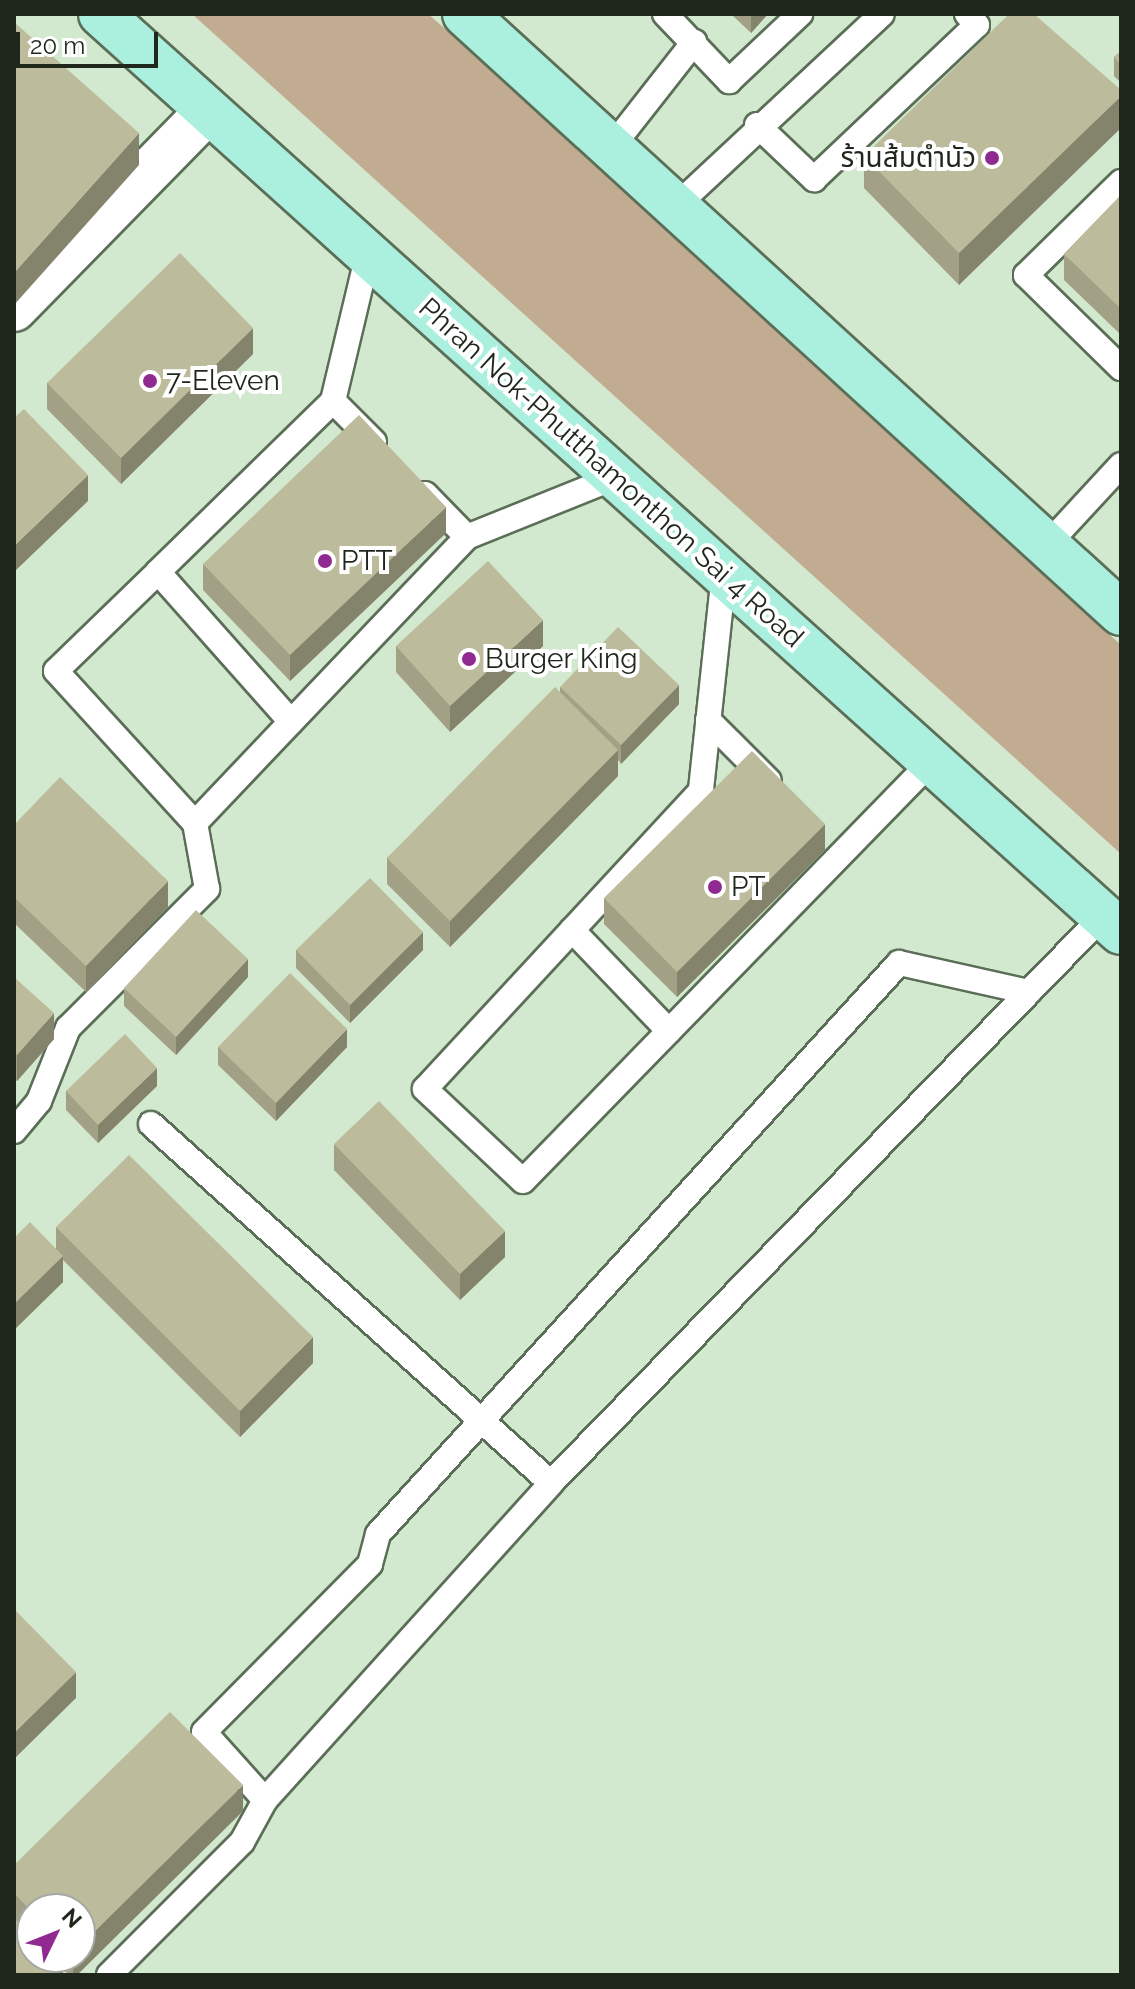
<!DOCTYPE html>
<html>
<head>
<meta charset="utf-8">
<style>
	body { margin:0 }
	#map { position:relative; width:1135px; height:1989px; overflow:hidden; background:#d3e9cf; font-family:Raleway,"Noto Sans Thai",sans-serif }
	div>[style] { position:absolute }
	.green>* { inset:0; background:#c1ab91 }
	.roads { filter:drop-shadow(2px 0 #5b6e57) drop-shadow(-2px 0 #5b6e57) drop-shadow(0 2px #5b6e57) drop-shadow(0 -2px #5b6e57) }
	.lane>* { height:24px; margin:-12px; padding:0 12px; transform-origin:12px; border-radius:12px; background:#fff }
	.street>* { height:44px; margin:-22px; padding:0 22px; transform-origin:22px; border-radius:22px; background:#fff }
	.primary>* { height:44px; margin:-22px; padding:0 22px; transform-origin:22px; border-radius:22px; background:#abefde }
	.wall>* { inset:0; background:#a2a185 }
	.shaded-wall>* { inset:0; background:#84836c }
	.building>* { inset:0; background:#bcbb9b }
	.dots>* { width:22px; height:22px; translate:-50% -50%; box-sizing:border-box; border:4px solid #fff; border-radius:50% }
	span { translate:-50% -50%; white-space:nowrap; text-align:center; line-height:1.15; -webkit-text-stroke:8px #fff; paint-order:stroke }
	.poi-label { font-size:28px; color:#1f271d }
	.right { translate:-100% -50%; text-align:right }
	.left { translate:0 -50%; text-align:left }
	.street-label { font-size:28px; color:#1f271d }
	.frame { position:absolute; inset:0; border:16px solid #1f271d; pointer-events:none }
	.north { position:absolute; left:16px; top:1893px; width:80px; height:80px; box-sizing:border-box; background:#fff; border:2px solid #a5a9a5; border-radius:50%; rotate:47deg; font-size:22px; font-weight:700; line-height:32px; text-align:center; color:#1f271d }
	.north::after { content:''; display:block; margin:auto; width:28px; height:36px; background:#902a90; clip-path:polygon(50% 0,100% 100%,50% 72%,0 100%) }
	.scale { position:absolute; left:16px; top:32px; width:142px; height:36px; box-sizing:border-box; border:4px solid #1f271d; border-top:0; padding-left:10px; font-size:24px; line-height:28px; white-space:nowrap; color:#1f271d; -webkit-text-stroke:6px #fff; paint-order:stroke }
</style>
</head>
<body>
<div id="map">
	<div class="green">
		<i style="clip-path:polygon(192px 14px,428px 14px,487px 65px,1121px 645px,1121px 854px)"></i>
	</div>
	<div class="roads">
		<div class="lane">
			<i style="left:665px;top:14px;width:93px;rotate:46.3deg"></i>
			<i style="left:729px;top:81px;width:98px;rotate:-43.3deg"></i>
			<i style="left:757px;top:125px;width:79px;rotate:43.5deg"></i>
			<i style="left:814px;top:179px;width:224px;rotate:-43.4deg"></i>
			<i style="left:977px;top:25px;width:15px;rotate:-132deg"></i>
			<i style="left:611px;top:148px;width:135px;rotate:-51.9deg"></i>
			<i style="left:1121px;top:182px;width:133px;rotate:135.6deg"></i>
			<i style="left:1026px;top:275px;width:133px;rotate:44.4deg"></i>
			<i style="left:674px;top:208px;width:284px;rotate:-43deg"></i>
			<i style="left:368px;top:254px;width:151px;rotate:103.4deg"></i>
			<i style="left:333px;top:401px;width:58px;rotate:45deg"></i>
			<i style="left:333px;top:401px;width:245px;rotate:135.7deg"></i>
			<i style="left:158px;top:572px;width:200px;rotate:48.4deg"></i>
			<i style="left:291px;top:722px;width:255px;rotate:-46.4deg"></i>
			<i style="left:425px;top:494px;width:60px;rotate:45.7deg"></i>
			<i style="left:467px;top:537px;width:161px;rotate:-21.9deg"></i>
			<i style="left:1047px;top:545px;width:109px;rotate:-47.2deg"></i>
			<i style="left:158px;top:572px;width:142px;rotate:135.9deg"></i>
			<i style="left:56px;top:671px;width:206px;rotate:47.6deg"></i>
			<i style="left:195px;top:823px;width:139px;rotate:-46.5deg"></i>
			<i style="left:724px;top:574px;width:218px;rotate:96.1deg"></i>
			<i style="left:701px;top:791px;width:406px;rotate:132.8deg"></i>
			<i style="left:425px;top:1089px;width:134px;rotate:43.2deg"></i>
			<i style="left:523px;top:1181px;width:586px;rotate:-45.76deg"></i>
			<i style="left:708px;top:720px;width:86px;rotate:45deg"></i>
			<i style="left:572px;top:930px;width:140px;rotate:46.2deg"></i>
			<i style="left:151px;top:1124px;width:537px;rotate:41.91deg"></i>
			<i style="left:14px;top:1131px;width:39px;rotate:-50deg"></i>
			<i style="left:39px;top:1101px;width:79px;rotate:-68.3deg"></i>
			<i style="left:68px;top:1028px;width:197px;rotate:-45deg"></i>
			<i style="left:207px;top:889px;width:67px;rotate:-100.3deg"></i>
			<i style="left:265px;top:1800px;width:91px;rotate:-131.9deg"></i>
			<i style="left:204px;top:1732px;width:236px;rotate:-45.3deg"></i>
			<i style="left:370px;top:1564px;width:31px;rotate:-75deg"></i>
			<i style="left:378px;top:1534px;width:773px;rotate:-47.62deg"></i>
			<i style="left:899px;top:963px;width:133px;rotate:12.6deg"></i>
			<i style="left:109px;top:1975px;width:188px;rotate:-45deg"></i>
			<i style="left:242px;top:1842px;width:48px;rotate:-61.3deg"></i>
			<i style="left:265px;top:1800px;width:427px;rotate:-47.9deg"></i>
			<i style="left:551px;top:1483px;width:791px;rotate:-45.77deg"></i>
		</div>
		<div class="street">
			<i style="left:14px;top:309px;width:277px;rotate:-45.6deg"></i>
		</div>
		<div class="primary">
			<i style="left:101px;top:14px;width:1372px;rotate:41.99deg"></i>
			<i style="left:465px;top:14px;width:888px;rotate:42.4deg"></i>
		</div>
	</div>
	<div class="wall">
		<i style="clip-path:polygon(731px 14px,768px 14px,751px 33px)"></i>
		<i style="clip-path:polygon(1121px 51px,1121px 83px,1114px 76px,1114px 57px)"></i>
		<i style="clip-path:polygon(1121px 90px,959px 285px,864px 188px,864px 156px)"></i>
		<i style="clip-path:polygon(1121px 195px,1121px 335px,1064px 280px,1064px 254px)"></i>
		<i style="clip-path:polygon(253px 354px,121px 484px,47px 409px,47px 383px)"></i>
		<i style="clip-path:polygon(446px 533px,290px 681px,203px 590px,203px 564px)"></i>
		<i style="clip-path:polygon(396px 646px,543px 646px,450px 732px,396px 672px)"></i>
		<i style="clip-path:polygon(560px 687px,679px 704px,621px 764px,618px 760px,618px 776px,450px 947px,387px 884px,387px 858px,560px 693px)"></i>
		<i style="clip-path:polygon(14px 825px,168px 907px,86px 992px,14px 923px)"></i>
		<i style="clip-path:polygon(825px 850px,677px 997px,604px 924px,604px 898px)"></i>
		<i style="clip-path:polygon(296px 950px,423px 950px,350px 1023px,296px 968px)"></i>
		<i style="clip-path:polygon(14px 977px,54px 1039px,17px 1081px,14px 1079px)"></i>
		<i style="clip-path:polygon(248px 977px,176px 1055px,124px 1006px,124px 988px)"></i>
		<i style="clip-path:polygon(218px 1047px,347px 1047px,276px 1121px,218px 1065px)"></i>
		<i style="clip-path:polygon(157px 1086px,98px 1143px,66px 1110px,66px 1091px)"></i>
		<i style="clip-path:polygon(334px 1144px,505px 1257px,460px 1300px,334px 1170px)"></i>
		<i style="clip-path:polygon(56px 1227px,313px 1363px,240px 1437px,63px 1260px,63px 1282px,14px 1330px,14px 1238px,56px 1249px)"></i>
		<i style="clip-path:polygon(evenodd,243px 1811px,77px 1975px,69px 1975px,63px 1969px,63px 1975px,14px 1975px,14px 1865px,243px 1811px,32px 1909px,80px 1957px,32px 1957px,32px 1909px)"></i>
	</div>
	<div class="shaded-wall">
		<i style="clip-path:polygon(751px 14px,768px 14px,751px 33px)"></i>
		<i style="clip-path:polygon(1121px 96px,1121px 128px,959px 285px,959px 253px)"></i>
		<i style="clip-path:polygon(139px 133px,139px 165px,14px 305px,14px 273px)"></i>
		<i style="clip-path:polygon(253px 328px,253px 354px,121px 484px,121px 458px)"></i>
		<i style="clip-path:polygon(88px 475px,88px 501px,14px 572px,14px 546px)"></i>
		<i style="clip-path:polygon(446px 507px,446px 533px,290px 681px,290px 655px)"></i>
		<i style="clip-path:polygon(543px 620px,543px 646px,450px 732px,450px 706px)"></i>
		<i style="clip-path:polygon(679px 685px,679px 704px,621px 764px,621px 745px)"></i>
		<i style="clip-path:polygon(618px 750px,618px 776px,450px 947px,450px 921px)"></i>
		<i style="clip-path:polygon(825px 824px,825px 850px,677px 997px,677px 972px)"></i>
		<i style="clip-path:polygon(168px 881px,168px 907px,86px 992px,86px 966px)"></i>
		<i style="clip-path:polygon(423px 932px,423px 950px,350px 1023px,350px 1005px)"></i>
		<i style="clip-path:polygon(248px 959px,248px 977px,176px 1055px,176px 1037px)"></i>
		<i style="clip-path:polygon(54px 1013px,54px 1039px,17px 1081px,17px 1055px)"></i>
		<i style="clip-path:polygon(347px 1029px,347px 1047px,276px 1121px,276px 1103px)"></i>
		<i style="clip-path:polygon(157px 1068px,157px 1086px,98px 1143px,98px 1125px)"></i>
		<i style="clip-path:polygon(505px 1231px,505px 1257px,460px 1300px,460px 1274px)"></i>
		<i style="clip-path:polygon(63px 1256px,63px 1282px,14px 1330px,14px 1304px)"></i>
		<i style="clip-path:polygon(313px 1337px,313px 1363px,240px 1437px,240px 1411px)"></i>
		<i style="clip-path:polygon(76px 1672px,76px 1698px,14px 1759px,14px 1733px)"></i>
		<i style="clip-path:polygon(243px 1785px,243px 1811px,77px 1975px,73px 1975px,73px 1957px,80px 1957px,80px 1946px)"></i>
		<i style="clip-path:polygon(63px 1967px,63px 1975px,55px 1975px)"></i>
	</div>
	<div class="building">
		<i style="clip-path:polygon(1009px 14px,1034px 14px,1121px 90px,1121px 96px,959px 253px,864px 156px)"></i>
		<i style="clip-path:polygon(14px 22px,139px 133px,14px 273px)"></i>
		<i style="clip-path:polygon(1121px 51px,1121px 65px,1114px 57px)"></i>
		<i style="clip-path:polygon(1121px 195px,1121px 309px,1064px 254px)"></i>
		<i style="clip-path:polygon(180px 253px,253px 328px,121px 458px,47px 383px)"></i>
		<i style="clip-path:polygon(24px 409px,88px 475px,14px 546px,14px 418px)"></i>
		<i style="clip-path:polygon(359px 415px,446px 507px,290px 655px,203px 564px)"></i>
		<i style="clip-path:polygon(488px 561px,543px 620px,450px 706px,396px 646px)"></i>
		<i style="clip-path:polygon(618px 627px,679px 685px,621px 745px,560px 687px)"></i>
		<i style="clip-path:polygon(555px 687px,618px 750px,450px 921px,387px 858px)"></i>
		<i style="clip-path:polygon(752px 751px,825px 824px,677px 972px,604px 898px)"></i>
		<i style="clip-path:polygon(60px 777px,168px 881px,86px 966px,14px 897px,14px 825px)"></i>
		<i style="clip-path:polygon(370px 878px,423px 932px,350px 1005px,296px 950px)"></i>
		<i style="clip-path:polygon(196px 910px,248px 959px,176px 1037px,124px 988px)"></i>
		<i style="clip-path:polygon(290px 973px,347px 1029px,276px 1103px,218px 1047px)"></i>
		<i style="clip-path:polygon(14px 977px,54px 1013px,17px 1055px,14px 1053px)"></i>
		<i style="clip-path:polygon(125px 1034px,157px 1068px,98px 1125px,66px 1091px)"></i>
		<i style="clip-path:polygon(379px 1101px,505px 1231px,460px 1274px,334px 1144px)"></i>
		<i style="clip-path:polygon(129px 1155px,313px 1337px,240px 1411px,56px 1227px)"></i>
		<i style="clip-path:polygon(30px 1222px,63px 1256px,14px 1304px,14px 1238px)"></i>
		<i style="clip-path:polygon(14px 1609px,76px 1672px,14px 1733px)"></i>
		<i style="clip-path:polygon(170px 1712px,243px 1785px,80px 1946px,80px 1909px,32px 1909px,32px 1912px,14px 1893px,14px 1865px)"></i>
		<i style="clip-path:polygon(14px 1918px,32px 1936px,32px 1957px,53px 1957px,63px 1967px,55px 1975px,14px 1975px)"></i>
	</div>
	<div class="dots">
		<i style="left:992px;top:158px;background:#902a90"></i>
		<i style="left:150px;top:381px;background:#902a90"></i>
		<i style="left:325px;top:561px;background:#902a90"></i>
		<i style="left:469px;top:659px;background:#902a90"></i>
		<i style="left:715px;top:887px;background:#902a90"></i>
	</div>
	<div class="poi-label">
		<span class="right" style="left:976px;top:158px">ร้านส้มตำนัว</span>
		<span class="left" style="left:166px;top:381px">7-Eleven</span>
		<span class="left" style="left:341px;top:561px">PTT</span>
		<span class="left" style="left:485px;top:659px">Burger King</span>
		<span class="left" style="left:731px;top:887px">PT</span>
	</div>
	<div class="street-label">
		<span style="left:611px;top:473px;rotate:42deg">Phran Nok-Phutthamonthon Sai 4 Road</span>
	</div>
	<div class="frame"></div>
	<div class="north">N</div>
	<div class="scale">20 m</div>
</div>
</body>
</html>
